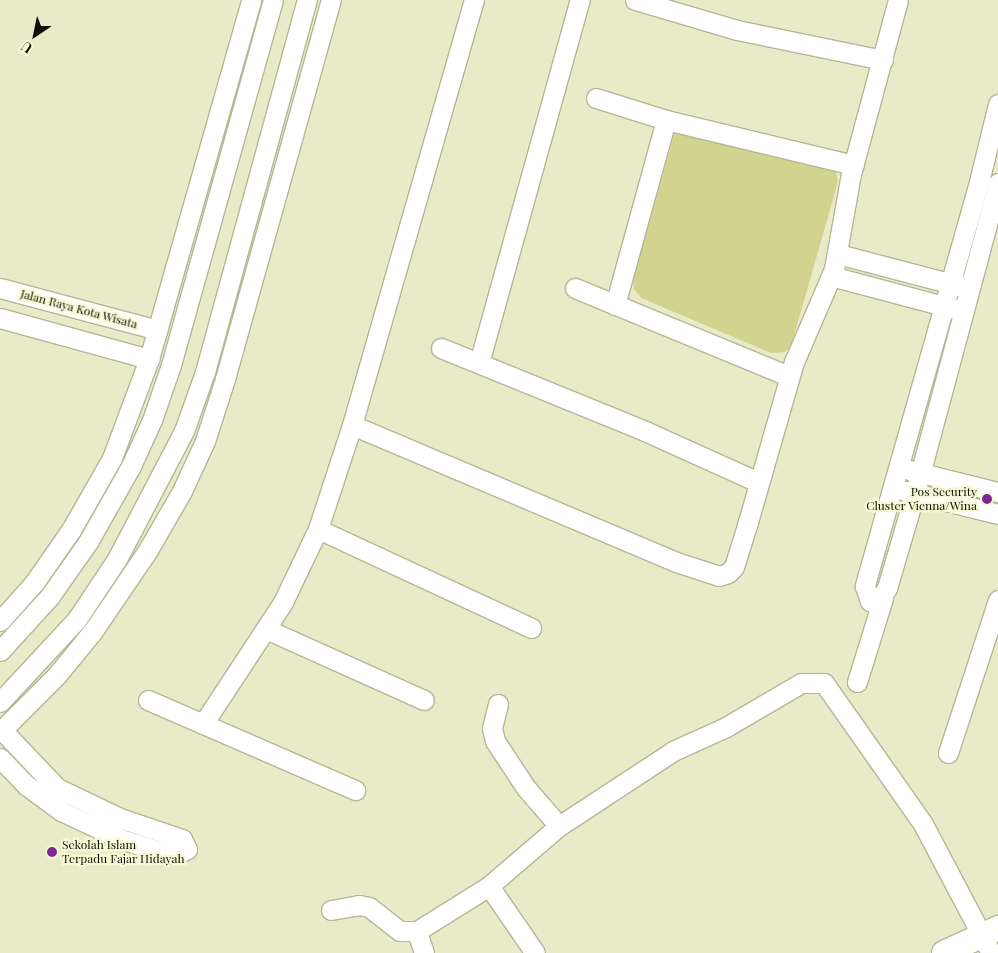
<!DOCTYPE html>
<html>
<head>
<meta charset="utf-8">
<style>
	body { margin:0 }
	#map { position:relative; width:998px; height:953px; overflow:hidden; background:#e9eac7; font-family:"Playfair Display",serif }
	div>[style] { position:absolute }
	.green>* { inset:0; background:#d2d38f }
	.roads { filter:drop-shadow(1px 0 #b5b694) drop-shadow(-1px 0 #b5b694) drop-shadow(0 1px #b5b694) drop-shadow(0 -1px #b5b694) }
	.minor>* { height:19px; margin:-9.5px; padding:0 9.5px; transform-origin:9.5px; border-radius:9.5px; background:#fff }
	.major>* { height:24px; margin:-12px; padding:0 12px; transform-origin:12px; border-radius:12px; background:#fff }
	.dots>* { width:14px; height:14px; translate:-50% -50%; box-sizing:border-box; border:2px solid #f7f8d4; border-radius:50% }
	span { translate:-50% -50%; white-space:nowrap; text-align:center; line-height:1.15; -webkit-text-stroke:4.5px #f7f8d4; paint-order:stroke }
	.street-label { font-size:12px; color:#0e0f04 }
	.poi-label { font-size:12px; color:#0e0f04 }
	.right { translate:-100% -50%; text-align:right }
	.left { translate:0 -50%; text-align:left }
	.north { position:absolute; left:10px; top:10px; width:50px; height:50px; -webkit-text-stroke:4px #f7f8d4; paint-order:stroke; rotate:214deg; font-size:14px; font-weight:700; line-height:20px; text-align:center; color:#0e0f04 }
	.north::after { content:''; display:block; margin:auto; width:18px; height:22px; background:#0e0f04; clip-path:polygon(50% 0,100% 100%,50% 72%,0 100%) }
</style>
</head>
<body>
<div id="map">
	<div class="green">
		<i style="clip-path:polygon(683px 127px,830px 165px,836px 173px,838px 182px,791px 346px,785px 352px,771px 353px,641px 298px,634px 289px,633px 280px,674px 135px)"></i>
	</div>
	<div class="roads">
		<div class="minor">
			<i style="left:635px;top:0;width:106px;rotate:16.4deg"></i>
			<i style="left:737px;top:30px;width:149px;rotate:11.6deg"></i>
			<i style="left:596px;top:98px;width:73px;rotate:17.4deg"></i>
			<i style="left:666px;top:120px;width:193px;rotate:13.5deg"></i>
			<i style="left:998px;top:104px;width:80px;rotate:103.7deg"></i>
			<i style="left:979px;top:182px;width:420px;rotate:105.8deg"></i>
			<i style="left:865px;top:586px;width:16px;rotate:72deg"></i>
			<i style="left:870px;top:601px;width:7px;rotate:16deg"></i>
			<i style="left:877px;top:603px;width:18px;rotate:-56deg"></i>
			<i style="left:887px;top:588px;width:99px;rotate:-73.6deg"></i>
			<i style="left:915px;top:493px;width:321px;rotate:-75deg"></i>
			<i style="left:838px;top:254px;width:126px;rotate:14.7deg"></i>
			<i style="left:831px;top:276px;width:128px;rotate:14.9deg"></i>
			<i style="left:0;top:288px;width:163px;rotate:14.9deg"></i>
			<i style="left:575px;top:288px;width:231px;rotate:22.4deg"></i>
			<i style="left:615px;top:305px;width:192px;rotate:-74.6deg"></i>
			<i style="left:0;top:318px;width:155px;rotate:15.4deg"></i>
			<i style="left:441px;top:348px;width:220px;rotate:22.1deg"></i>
			<i style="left:645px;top:431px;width:124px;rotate:24.3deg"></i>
			<i style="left:479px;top:363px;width:377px;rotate:-74.5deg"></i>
			<i style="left:352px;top:425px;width:352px;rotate:22.9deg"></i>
			<i style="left:676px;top:562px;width:45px;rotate:18deg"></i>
			<i style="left:719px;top:576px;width:9px;rotate:-18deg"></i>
			<i style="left:728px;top:573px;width:8px;rotate:-45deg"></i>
			<i style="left:734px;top:567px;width:47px;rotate:-72.7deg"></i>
			<i style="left:748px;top:522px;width:166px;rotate:-74deg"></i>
			<i style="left:794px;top:362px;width:101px;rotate:-66.7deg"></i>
			<i style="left:834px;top:269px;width:97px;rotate:-79.9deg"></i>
			<i style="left:851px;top:174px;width:180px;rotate:-74.9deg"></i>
			<i style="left:909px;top:470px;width:92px;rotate:13.9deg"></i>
			<i style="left:905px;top:491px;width:96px;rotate:13.9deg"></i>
			<i style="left:318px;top:529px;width:235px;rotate:24.9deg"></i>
			<i style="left:0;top:621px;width:51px;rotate:-48.2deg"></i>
			<i style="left:34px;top:583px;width:65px;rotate:-55.1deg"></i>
			<i style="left:71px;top:530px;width:83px;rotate:-60.3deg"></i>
			<i style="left:112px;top:458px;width:106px;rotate:-69.5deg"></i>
			<i style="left:149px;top:359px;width:373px;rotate:-74.1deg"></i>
			<i style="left:266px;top:629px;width:173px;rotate:24.2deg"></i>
			<i style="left:0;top:651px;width:74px;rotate:-47.7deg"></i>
			<i style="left:50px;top:596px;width:66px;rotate:-54.9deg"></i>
			<i style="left:88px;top:542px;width:87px;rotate:-60.5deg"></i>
			<i style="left:131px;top:466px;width:51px;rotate:-65.5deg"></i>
			<i style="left:152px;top:420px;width:58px;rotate:-70.9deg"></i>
			<i style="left:171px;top:365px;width:379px;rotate:-74.4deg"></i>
			<i style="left:857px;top:682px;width:88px;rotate:-72.8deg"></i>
			<i style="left:148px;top:700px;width:226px;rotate:23.5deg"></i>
			<i style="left:0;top:702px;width:113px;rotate:-47.1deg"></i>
			<i style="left:77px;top:619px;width:72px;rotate:-56.3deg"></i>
			<i style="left:117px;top:559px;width:144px;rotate:-62.4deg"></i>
			<i style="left:184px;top:431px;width:63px;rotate:-70.4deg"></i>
			<i style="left:205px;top:372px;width:386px;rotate:-74.7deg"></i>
			<i style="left:498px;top:704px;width:25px;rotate:104deg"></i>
			<i style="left:492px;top:728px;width:13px;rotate:77deg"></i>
			<i style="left:495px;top:741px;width:56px;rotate:56.6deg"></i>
			<i style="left:526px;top:788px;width:50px;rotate:49deg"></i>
			<i style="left:203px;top:724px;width:146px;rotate:-56.7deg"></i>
			<i style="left:283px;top:602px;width:81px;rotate:-64.4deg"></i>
			<i style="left:318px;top:529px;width:109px;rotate:-71.9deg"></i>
			<i style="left:352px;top:425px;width:442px;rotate:-74deg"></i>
			<i style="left:0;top:732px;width:81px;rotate:-45deg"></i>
			<i style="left:57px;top:675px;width:57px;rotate:-50.7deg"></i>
			<i style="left:93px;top:631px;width:98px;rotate:-55.8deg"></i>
			<i style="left:148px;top:550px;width:68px;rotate:-60deg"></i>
			<i style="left:182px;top:491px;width:55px;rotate:-65.3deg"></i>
			<i style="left:205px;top:441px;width:65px;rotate:-72.1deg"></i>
			<i style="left:225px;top:379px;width:394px;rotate:-74.4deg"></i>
			<i style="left:948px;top:753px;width:161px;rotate:-71.9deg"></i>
			<i style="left:0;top:758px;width:37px;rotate:46deg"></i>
			<i style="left:26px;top:785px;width:44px;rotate:36.6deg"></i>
			<i style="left:61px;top:811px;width:66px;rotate:25deg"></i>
			<i style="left:121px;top:839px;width:45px;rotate:18deg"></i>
			<i style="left:164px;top:853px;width:14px;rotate:4deg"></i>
			<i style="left:178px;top:854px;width:10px;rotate:-29deg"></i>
			<i style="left:187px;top:849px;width:11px;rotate:-117deg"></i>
			<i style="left:182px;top:839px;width:65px;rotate:-161.3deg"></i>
			<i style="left:120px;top:818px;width:70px;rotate:-154.5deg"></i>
			<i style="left:57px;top:788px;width:80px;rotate:-133.5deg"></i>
			<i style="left:489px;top:886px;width:92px;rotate:-40.6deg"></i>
			<i style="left:559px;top:826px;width:136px;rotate:-33.3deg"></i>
			<i style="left:673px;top:751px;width:58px;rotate:-24.4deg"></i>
			<i style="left:726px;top:727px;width:87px;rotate:-30.4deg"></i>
			<i style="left:801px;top:683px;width:23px"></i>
			<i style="left:824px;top:683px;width:172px;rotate:54.9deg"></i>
			<i style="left:923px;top:824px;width:146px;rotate:62.2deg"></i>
			<i style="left:331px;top:910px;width:28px;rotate:-10deg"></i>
			<i style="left:359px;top:905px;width:10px;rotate:11deg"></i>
			<i style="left:369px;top:907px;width:39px;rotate:38deg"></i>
			<i style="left:400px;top:931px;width:17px"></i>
			<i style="left:424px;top:953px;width:23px;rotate:-108deg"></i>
			<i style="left:417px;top:931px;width:85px;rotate:-32deg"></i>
			<i style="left:489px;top:886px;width:81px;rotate:55.5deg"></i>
		</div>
		<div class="major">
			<i style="left:944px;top:953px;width:60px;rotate:-24.8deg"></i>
		</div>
	</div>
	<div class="dots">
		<i style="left:987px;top:499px;background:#7e2694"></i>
		<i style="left:52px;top:852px;background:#7e2694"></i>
	</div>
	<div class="street-label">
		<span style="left:79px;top:309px;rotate:15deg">Jalan Raya Kota Wisata</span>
	</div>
	<div class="poi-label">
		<span class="right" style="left:977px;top:499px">Pos Security<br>Cluster Vienna/Wina</span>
		<span class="left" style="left:62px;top:852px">Sekolah Islam<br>Terpadu Fajar Hidayah</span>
	</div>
	<div class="north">U</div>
</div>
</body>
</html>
